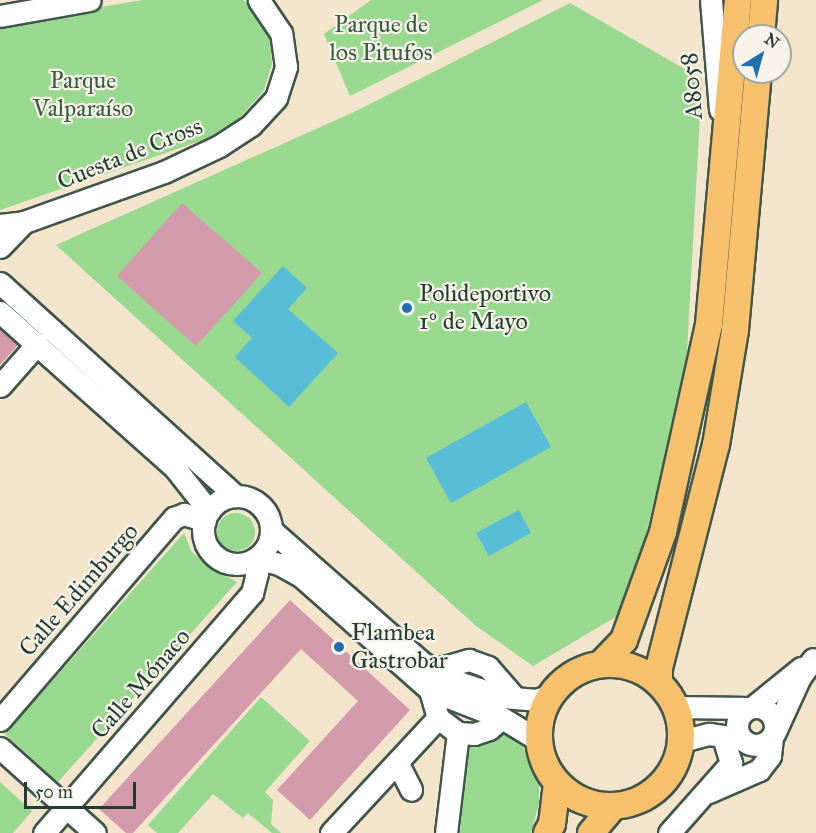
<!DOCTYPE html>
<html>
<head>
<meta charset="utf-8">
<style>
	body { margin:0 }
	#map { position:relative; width:816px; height:833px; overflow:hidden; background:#f2e5cc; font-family:"IM FELL Great Primer",serif }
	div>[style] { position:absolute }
	.green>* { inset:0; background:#98d88f }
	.round { border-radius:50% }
	.water>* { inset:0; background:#57bcd6 }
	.building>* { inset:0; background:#d29aab }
	.roads { filter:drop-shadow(2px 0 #3f564b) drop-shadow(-2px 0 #3f564b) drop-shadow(0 2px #3f564b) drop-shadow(0 -2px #3f564b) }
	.minor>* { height:21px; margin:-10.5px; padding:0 10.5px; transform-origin:10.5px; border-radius:10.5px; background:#fff }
	.minor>.ring { margin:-10.5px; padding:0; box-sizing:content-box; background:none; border:21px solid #fff; border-radius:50% }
	.major>* { height:26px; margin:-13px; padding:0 13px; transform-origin:13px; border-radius:13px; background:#f7c06c }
	.major>.ring { margin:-13px; padding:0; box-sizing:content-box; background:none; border:26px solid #f7c06c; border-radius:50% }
	.dots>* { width:16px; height:16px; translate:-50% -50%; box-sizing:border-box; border:3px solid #f7f3e8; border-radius:50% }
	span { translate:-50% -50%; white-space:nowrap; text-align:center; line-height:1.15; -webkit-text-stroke:4.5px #f7f3e8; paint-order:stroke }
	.park-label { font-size:24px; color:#375c46 }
	.street-label { font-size:24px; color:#1f3d34 }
	.poi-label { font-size:24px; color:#1f3d34 }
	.left { translate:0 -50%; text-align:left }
	.north { position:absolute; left:732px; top:24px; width:60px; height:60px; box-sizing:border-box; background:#f7f3e8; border:2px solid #a1aaa0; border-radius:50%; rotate:37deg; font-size:16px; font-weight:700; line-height:24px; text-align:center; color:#1f3d34 }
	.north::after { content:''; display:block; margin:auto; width:21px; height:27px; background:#1f6fb2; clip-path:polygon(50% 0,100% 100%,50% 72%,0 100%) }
	.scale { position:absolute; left:24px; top:782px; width:112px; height:27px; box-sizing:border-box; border:3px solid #1f3d34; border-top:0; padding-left:8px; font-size:18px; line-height:21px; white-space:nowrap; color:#1f3d34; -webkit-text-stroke:4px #f7f3e8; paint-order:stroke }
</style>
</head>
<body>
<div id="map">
	<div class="green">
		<i style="clip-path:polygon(143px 0,243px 0,259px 12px,269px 27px,272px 64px,263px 92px,239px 118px,206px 139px,0 210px,0 24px)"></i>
		<i style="clip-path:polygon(371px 0,543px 0,350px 96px,324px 34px)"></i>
		<i style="clip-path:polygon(570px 3px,702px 79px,686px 370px,639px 563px,619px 615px,533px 666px,476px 626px,56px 245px,354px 112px)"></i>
		<i class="round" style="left:217px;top:513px;width:38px;height:38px"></i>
		<i style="clip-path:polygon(184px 533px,191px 551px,208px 566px,237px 582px,58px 782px,5px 734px)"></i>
		<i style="clip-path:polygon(261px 697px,310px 741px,265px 792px,273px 800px,271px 824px,281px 833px,272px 833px,248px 813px,243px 818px,213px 794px,178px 833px,157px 833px,148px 825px)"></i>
		<i style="clip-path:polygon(505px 730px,519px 737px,539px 784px,539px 803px,531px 833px,460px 833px,467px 747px)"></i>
		<i style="clip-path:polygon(0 782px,32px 811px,13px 833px,0 833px)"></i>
	</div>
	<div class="water">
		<i style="clip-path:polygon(283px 266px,307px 288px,288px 309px,338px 353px,289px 407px,235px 357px,252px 338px,233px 321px)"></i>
		<i style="clip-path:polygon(526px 402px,551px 447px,451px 503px,426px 458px)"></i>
		<i style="clip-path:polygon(519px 510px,531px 533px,489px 556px,476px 533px)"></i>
	</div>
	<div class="building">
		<i style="clip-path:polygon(182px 203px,262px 273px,196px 346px,117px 276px)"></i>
		<i style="clip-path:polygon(0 329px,18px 345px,0 365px)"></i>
		<i style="clip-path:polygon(290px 600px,410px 710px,310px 820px,277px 790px,358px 701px,301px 649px,133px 833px,126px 833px,99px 809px)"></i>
	</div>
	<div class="roads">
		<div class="minor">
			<i style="left:711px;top:0;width:110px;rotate:85.3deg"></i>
			<i style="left:0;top:16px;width:91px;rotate:-10.1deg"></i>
			<i style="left:0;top:225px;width:24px;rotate:-7deg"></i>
			<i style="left:24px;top:222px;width:149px;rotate:-19.7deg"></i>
			<i style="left:164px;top:172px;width:61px;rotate:-25.3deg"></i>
			<i style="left:219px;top:146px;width:38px;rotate:-33deg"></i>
			<i style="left:251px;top:125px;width:37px;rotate:-47deg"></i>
			<i style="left:276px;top:98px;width:33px;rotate:-72deg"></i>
			<i style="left:286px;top:67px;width:34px;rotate:-98deg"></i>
			<i style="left:281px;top:33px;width:40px;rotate:-124deg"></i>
			<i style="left:0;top:247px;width:35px;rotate:-46deg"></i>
			<i style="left:0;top:283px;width:318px;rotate:42.1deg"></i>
			<i style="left:0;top:312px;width:234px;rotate:41.7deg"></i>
			<i style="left:175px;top:468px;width:55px;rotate:51.7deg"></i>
			<i style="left:0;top:386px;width:56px;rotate:-48.6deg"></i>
			<i class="ring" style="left:203px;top:496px;width:47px;height:47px"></i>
			<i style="left:271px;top:530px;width:200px;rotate:41.3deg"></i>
			<i style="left:421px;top:662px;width:36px;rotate:30deg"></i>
			<i style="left:452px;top:680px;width:54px;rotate:18.4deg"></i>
			<i style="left:503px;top:697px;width:33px;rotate:5deg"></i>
			<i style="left:536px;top:700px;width:16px;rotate:-18deg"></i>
			<i style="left:256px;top:558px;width:24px;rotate:15deg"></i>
			<i style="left:279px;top:564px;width:26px;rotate:29deg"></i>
			<i style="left:302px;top:577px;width:171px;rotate:41.4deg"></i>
			<i style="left:430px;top:690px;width:77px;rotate:21.3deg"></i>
			<i style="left:502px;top:718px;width:42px;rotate:31.4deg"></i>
			<i class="ring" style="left:737px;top:707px;width:17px;height:17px"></i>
			<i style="left:676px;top:707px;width:73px;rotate:0.8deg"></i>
			<i style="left:753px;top:707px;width:62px;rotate:-39.1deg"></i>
			<i style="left:502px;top:718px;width:17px;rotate:140deg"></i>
			<i style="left:489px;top:729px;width:16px;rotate:162deg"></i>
			<i style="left:474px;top:734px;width:16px;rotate:-176deg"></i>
			<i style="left:458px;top:733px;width:25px;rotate:-143deg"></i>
			<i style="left:438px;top:718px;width:29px;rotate:-106deg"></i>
			<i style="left:430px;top:690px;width:27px;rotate:-59deg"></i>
			<i style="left:444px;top:667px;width:26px;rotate:-16deg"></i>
			<i style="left:469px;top:660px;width:20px;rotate:20deg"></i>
			<i style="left:488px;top:667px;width:41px;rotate:48.9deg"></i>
			<i style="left:0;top:720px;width:267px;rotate:-49.3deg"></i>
			<i style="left:174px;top:518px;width:11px;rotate:-22deg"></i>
			<i style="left:184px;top:514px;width:22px;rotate:18deg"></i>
			<i style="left:774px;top:734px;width:63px;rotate:-65.5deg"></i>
			<i style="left:800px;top:677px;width:22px;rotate:-54deg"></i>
			<i style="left:682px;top:741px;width:28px;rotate:-15deg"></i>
			<i style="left:709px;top:734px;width:28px;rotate:8deg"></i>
			<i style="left:0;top:748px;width:127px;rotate:41.8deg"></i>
			<i style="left:397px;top:762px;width:31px;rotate:63deg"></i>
			<i style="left:709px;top:792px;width:55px;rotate:-23.7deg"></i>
			<i style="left:759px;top:770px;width:18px;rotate:-52deg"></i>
			<i style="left:770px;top:756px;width:19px;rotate:-84deg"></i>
			<i style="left:44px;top:833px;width:318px;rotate:-49.1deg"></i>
			<i style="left:252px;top:593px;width:21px;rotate:-76deg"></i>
			<i style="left:257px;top:573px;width:13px;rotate:-117deg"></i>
			<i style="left:331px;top:833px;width:157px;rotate:-47.1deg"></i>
			<i style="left:446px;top:833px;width:101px;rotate:-83.2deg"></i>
			<i style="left:669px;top:833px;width:94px;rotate:-48.5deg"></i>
			<i style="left:731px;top:763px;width:28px;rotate:-107deg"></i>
		</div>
		<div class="major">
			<i style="left:761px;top:36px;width:36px;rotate:-85deg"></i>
			<i class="ring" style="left:539px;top:664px;width:116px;height:116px"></i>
			<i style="left:601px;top:664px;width:33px;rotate:-46deg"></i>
			<i style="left:624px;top:640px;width:115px;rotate:-70.1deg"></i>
			<i style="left:663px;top:532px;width:213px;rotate:-77.5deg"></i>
			<i style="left:709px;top:324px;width:325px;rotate:-84.9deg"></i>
			<i style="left:659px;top:681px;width:13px;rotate:-90deg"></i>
			<i style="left:659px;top:668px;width:230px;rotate:-75.7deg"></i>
			<i style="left:716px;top:445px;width:117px;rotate:-80.6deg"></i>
			<i style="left:735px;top:330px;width:259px;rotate:-84.9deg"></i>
			<i style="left:547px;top:833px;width:10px;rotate:-61deg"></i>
			<i style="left:552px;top:824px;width:41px;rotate:-83deg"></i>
			<i style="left:591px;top:833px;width:34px;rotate:-50deg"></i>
		</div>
	</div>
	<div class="dots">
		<i style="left:407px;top:308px;background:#1f6fb2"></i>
		<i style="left:339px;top:647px;background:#1f6fb2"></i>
	</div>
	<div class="park-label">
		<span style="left:381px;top:39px">Parque de<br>los Pitufos</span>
		<span style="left:83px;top:95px">Parque<br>Valparaíso</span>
	</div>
	<div class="street-label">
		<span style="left:692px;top:86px;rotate:-95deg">A8058</span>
		<span style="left:130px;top:154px;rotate:-22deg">Cuesta de Cross</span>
		<span style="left:79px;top:590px;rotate:-49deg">Calle Edimburgo</span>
		<span style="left:141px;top:684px;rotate:-49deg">Calle Mónaco</span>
	</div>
	<div class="poi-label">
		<span class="left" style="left:419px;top:308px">Polideportivo<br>1º de Mayo</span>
		<span class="left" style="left:351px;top:647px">Flambea<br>Gastrobar</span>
	</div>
	<div class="north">N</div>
	<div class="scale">50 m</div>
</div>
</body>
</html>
